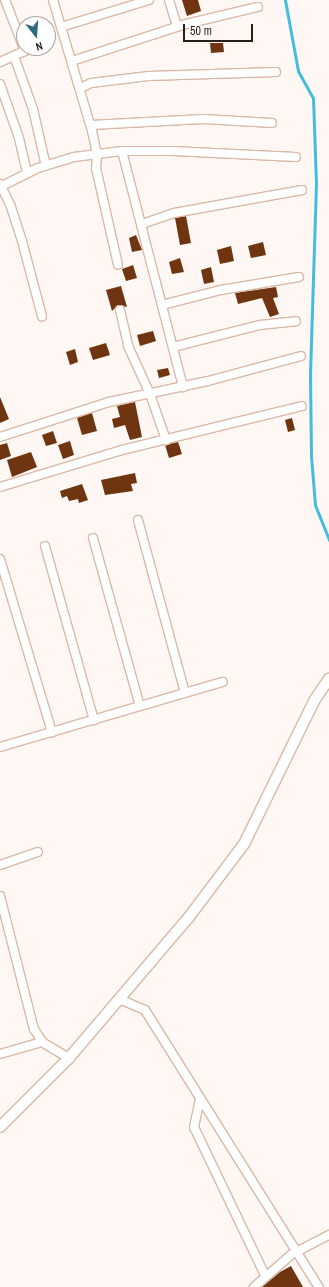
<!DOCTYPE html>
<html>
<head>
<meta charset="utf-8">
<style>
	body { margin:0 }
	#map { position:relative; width:329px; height:1287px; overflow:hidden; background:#fef7f3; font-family:"Archivo Narrow",sans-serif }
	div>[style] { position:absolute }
	.stream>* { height:3px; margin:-1.5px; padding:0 1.5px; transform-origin:1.5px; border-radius:1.5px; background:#40bddf }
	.building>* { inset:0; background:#6e3510 }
	.roads { filter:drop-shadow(1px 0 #dbb8a6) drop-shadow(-1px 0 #dbb8a6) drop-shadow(0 1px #dbb8a6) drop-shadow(0 -1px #dbb8a6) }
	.minor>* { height:8px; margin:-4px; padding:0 4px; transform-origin:4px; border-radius:4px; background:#fff }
	.tertiary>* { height:10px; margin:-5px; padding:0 5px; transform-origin:5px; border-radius:5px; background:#fff }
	span { translate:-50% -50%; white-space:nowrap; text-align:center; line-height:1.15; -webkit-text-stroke:4px #fff; paint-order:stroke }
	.north { position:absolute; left:16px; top:16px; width:40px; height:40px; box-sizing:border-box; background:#fff; border:1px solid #aaa5a2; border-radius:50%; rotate:163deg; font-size:11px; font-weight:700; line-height:16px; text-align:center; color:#2a1e17 }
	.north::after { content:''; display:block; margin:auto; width:14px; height:18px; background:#2b6d7f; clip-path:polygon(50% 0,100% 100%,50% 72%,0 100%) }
	.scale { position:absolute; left:183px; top:24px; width:70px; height:18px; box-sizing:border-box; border:2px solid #2a1e17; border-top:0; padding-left:5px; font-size:12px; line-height:14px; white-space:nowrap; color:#2a1e17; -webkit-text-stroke:3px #fff; paint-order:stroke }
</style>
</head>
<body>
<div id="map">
	<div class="stream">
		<i style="left:285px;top:0;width:72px;rotate:79.6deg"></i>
		<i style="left:298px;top:71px;width:31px;rotate:61deg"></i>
		<i style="left:313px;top:98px;width:85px;rotate:88deg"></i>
		<i style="left:316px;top:183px;width:192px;rotate:91.8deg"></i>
		<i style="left:310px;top:375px;width:81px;rotate:89.3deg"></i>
		<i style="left:311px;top:456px;width:49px;rotate:85.3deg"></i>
		<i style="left:315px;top:505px;width:38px;rotate:68deg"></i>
	</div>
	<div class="building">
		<i style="clip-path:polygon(182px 0,198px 0,201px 11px,187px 16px)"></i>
		<i style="clip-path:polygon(210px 43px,223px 43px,224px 52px,211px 53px)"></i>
		<i style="clip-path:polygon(186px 216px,191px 243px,180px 245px,175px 218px)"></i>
		<i style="clip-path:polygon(136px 235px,142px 250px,132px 252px,129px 238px)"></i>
		<i style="clip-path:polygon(263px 242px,266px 255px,251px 258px,248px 246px)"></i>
		<i style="clip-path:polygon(231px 246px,234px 261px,220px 264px,217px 250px)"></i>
		<i style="clip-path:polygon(180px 258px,184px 272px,172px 274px,169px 262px)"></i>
		<i style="clip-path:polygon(133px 265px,137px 278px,126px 281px,122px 269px)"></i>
		<i style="clip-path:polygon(211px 267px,214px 282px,204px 284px,201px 270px)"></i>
		<i style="clip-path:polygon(121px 286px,127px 307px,118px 305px,112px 311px,106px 290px)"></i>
		<i style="clip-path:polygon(276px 287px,278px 297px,273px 298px,279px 314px,270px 317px,262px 298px,238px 304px,235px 293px)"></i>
		<i style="clip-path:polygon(153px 331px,156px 341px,140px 346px,137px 335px)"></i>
		<i style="clip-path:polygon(106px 343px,110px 355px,93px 360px,89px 348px)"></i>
		<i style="clip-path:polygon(75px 349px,78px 362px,70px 365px,66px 352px)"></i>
		<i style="clip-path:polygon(168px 368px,170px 375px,159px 378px,157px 370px)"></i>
		<i style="clip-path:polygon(0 397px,9px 419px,0 423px)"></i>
		<i style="clip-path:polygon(135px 402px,142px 437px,130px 440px,125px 425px,114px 428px,112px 419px,120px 417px,117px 406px)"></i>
		<i style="clip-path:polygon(92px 413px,97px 431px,82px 435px,77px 418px)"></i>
		<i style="clip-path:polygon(292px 418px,295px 430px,288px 432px,285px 420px)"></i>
		<i style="clip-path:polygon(53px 431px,57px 443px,46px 446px,42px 435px)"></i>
		<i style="clip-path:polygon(70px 441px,74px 455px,63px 459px,58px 445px)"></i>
		<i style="clip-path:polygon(178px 442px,182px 454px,169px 458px,165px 445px)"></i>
		<i style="clip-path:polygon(7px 443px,11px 456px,0 460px,0 445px)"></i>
		<i style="clip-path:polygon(31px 452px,37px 467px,12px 477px,7px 460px)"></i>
		<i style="clip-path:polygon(135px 473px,137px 483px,131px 484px,133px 491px,105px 495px,101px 480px)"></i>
		<i style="clip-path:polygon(82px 484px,88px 500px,79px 503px,78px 499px,69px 501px,67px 496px,62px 498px,60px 491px)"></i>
		<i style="clip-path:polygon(291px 1266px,303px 1287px,262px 1287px,280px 1272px)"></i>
	</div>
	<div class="roads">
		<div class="minor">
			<i style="left:5px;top:0;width:55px;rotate:68.6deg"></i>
			<i style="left:53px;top:0;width:137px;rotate:73.4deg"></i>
			<i style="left:92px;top:131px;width:24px;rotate:78deg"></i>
			<i style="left:97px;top:154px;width:14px;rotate:94deg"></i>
			<i style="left:96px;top:168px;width:99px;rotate:77.2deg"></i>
			<i style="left:169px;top:0;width:27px;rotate:73deg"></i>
			<i style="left:61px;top:27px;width:92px;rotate:-17.1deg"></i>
			<i style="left:14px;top:56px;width:56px;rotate:70.3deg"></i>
			<i style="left:33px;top:109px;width:58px;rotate:77.2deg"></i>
			<i style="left:72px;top:61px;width:120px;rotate:-18deg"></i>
			<i style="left:186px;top:24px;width:74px;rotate:-13.3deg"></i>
			<i style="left:0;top:62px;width:34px;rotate:-24deg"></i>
			<i style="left:0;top:84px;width:57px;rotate:70.6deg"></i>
			<i style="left:19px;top:138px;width:36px;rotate:77deg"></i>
			<i style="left:80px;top:88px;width:12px;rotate:-24deg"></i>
			<i style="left:91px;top:83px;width:58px;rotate:-6.9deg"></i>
			<i style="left:149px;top:76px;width:127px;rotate:-1.8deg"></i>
			<i style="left:91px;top:125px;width:112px;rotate:-3.1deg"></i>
			<i style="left:203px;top:119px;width:69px;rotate:3.3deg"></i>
			<i style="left:122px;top:151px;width:244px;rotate:75.5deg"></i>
			<i style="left:0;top:184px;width:25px;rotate:64deg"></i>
			<i style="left:11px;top:207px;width:36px;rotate:72deg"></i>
			<i style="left:22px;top:241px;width:78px;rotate:75.1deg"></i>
			<i style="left:0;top:187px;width:42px;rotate:-26.6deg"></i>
			<i style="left:38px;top:168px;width:38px;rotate:-17deg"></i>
			<i style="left:74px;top:157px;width:48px;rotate:-7.1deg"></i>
			<i style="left:122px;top:151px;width:51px"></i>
			<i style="left:173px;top:151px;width:123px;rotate:2.8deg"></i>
			<i style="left:142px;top:224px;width:34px;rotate:-19deg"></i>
			<i style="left:174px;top:213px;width:130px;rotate:-10.2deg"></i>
			<i style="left:162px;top:305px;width:61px;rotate:-14.3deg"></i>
			<i style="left:221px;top:290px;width:79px;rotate:-9.5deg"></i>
			<i style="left:120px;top:310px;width:37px;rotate:77deg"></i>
			<i style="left:128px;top:346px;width:53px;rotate:65.4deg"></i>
			<i style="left:150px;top:394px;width:49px;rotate:70.8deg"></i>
			<i style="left:173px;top:347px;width:90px;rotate:-14.2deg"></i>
			<i style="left:260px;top:325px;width:36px;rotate:-6deg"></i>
			<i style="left:0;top:437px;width:114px;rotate:-17.8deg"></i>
			<i style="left:109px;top:402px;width:101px;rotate:-12deg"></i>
			<i style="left:208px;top:381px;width:96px;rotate:-15deg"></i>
			<i style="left:0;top:487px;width:127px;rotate:-16.9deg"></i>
			<i style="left:122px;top:450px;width:185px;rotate:-13.7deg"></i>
			<i style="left:138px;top:520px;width:179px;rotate:74.8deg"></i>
			<i style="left:93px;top:538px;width:174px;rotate:74.4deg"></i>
			<i style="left:45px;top:546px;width:181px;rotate:74.3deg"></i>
			<i style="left:0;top:559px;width:181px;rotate:73.3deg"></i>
			<i style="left:0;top:747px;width:232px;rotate:-16.3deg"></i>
			<i style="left:0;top:865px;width:40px;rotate:-18.9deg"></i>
			<i style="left:0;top:896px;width:137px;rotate:75.7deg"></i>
			<i style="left:34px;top:1029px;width:15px;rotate:58deg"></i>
			<i style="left:42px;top:1042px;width:31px;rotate:31deg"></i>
			<i style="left:119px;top:999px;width:28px;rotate:23deg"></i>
			<i style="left:145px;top:1010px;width:327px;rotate:57.9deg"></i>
			<i style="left:0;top:1054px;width:44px;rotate:-15.9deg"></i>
			<i style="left:200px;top:1099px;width:29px;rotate:102deg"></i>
			<i style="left:194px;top:1127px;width:164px;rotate:64.4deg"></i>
			<i style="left:254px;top:1287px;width:50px;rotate:-41deg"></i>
			<i style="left:292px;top:1254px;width:42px;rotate:-27.2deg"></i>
		</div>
		<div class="tertiary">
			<i style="left:0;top:1127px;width:98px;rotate:-45deg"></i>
			<i style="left:69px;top:1058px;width:185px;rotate:-49.6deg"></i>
			<i style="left:189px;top:917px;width:91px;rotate:-53deg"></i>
			<i style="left:244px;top:844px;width:159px;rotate:-63.9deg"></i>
			<i style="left:314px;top:701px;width:27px;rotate:-56deg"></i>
		</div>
	</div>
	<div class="north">N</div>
	<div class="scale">50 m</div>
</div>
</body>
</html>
